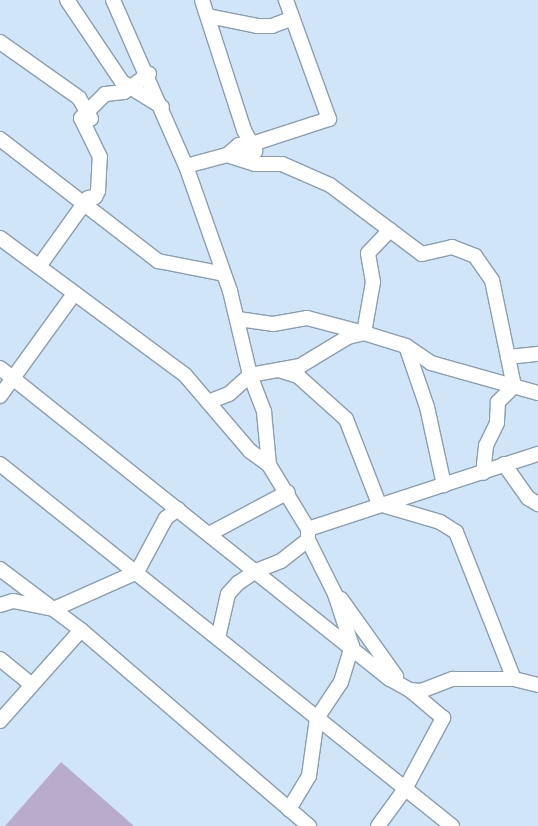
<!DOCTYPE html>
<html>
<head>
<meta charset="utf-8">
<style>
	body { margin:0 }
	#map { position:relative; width:538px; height:826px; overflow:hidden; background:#d0e5f8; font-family:"Varela Round",sans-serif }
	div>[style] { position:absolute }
	.green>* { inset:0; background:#b9abcc }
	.roads { filter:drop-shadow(1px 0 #8a9eaf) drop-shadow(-1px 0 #8a9eaf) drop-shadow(0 1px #8a9eaf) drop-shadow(0 -1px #8a9eaf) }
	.minor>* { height:14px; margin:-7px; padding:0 7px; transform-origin:7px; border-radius:7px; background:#fff }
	span { translate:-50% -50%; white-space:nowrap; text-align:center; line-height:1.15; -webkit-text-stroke:3px #e5f1fc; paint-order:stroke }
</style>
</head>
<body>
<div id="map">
	<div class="green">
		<i style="clip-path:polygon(61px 762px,134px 826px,5px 826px)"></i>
	</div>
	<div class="roads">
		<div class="minor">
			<i style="left:67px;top:0;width:99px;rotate:56.1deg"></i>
			<i style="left:122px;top:82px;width:47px;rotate:32deg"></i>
			<i style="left:113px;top:0;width:181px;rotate:66.3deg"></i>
			<i style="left:186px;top:166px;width:133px;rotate:70.6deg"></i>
			<i style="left:230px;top:291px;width:86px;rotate:76.6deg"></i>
			<i style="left:250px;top:375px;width:40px;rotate:69deg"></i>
			<i style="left:264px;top:412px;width:53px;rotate:84.6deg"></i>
			<i style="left:202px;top:0;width:137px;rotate:72.1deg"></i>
			<i style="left:244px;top:130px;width:24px;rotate:62deg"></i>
			<i style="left:208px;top:16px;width:50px;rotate:11.5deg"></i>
			<i style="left:257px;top:26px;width:15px"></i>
			<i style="left:272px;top:26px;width:22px;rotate:-21deg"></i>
			<i style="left:0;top:42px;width:97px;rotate:35.3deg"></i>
			<i style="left:79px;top:98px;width:24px;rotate:60deg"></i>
			<i style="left:0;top:139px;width:200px;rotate:37.7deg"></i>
			<i style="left:158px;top:261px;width:67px;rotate:11.1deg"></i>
			<i style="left:227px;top:155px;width:29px;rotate:18deg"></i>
			<i style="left:255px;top:164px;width:27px"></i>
			<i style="left:282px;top:164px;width:52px;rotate:23.6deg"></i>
			<i style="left:330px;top:185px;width:115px;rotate:36.9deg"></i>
			<i style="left:422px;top:254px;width:31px;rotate:-13deg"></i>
			<i style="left:452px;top:247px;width:25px;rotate:21deg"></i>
			<i style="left:475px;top:256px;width:29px;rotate:55deg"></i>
			<i style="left:492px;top:280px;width:108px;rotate:78.3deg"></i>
			<i style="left:514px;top:386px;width:23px;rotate:135deg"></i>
			<i style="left:498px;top:402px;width:21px;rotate:93deg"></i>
			<i style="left:497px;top:423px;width:25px;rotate:116deg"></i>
			<i style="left:486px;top:446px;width:27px;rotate:96deg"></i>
			<i style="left:186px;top:166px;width:42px;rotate:-15deg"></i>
			<i style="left:227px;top:155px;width:16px;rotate:-40deg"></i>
			<i style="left:239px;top:145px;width:17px;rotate:21deg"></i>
			<i style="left:255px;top:151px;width:8px;rotate:-90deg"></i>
			<i style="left:255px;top:143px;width:78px;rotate:-18deg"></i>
			<i style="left:329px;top:119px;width:127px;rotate:-109.9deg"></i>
			<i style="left:0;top:238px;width:230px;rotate:36.5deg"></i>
			<i style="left:185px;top:375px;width:100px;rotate:49.5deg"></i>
			<i style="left:250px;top:451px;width:24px;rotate:36deg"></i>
			<i style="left:269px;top:465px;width:75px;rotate:58.6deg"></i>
			<i style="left:308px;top:529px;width:11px;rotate:90deg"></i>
			<i style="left:308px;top:540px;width:60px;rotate:63.4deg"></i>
			<i style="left:335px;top:594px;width:55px;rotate:71.9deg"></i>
			<i style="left:352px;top:646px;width:38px;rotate:107deg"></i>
			<i style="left:341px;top:682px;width:43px;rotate:123.7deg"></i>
			<i style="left:317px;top:718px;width:59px;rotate:97.9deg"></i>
			<i style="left:309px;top:776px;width:39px;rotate:121deg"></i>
			<i style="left:40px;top:265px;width:82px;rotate:-54.4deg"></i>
			<i style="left:88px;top:198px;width:7px;rotate:-8deg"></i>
			<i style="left:95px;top:197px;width:7px;rotate:-63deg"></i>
			<i style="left:98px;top:191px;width:34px;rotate:-87deg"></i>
			<i style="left:100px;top:157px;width:43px;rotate:-116deg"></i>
			<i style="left:81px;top:118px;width:34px;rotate:-45deg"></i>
			<i style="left:105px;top:94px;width:19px;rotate:-6deg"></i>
			<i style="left:124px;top:92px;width:31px;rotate:-36deg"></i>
			<i style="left:238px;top:319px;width:35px;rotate:8deg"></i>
			<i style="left:273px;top:324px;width:35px;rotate:-10deg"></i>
			<i style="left:307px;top:318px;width:59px;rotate:14.7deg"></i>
			<i style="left:364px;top:333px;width:52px;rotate:-80deg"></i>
			<i style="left:373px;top:282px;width:29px;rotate:-100deg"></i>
			<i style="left:368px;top:253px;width:32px;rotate:-46deg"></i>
			<i style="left:406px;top:346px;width:65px;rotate:71deg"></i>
			<i style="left:427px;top:407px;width:80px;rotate:77.7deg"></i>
			<i style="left:508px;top:357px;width:30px;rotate:-6deg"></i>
			<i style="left:0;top:368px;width:499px;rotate:38.6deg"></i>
			<i style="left:390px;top:679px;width:23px;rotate:29deg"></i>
			<i style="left:410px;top:690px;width:11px;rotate:5deg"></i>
			<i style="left:421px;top:691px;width:34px;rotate:-21deg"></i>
			<i style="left:453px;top:679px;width:61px"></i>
			<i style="left:514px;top:679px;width:25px;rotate:14deg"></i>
			<i style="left:279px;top:370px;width:20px;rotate:18deg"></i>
			<i style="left:298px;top:376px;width:64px;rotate:41.9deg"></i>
			<i style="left:346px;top:419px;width:91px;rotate:68.8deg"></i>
			<i style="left:379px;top:504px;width:64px;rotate:16.4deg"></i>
			<i style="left:440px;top:522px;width:19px;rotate:32deg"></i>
			<i style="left:456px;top:532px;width:158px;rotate:68.5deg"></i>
			<i style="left:0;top:396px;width:125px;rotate:-54.1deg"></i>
			<i style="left:208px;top:402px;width:22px;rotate:-21deg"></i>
			<i style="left:229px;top:394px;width:28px;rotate:-42deg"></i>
			<i style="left:250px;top:375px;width:51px;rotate:-10.2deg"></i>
			<i style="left:300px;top:366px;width:56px;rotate:-31.1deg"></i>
			<i style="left:348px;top:337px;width:16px;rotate:-14deg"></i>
			<i style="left:364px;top:333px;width:44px;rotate:17.2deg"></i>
			<i style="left:406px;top:346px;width:30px;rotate:34deg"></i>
			<i style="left:431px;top:363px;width:111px;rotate:15.7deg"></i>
			<i style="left:0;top:464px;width:579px;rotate:38.69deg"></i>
			<i style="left:504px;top:464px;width:42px;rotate:54.8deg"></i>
			<i style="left:528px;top:498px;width:12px;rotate:31deg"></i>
			<i style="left:308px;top:529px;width:242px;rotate:-18.1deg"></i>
			<i style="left:209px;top:534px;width:89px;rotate:-28deg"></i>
			<i style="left:0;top:569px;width:101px;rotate:37deg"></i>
			<i style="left:81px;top:630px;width:301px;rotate:40.7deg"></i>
			<i style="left:341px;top:599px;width:95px;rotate:54.5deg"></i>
			<i style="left:0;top:605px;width:14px;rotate:-17deg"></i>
			<i style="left:13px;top:601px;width:42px;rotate:11deg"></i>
			<i style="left:54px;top:609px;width:91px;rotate:-24deg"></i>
			<i style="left:137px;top:572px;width:61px;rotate:-61.8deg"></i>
			<i style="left:166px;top:518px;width:15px;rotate:-37deg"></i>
			<i style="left:218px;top:638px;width:45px;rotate:-77.2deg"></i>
			<i style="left:228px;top:594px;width:15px;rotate:-48deg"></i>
			<i style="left:238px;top:583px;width:22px;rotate:-34deg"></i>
			<i style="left:256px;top:571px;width:27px;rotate:-22deg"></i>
			<i style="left:281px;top:561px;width:34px;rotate:-38deg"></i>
			<i style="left:0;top:659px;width:41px;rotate:39.1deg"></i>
			<i style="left:0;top:721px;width:122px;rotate:-48.3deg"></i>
			<i style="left:378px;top:826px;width:46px;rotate:-53.9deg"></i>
			<i style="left:405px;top:789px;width:81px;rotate:-61.8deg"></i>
			<i style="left:443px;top:718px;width:43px;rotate:-139.7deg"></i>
		</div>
	</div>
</div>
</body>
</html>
